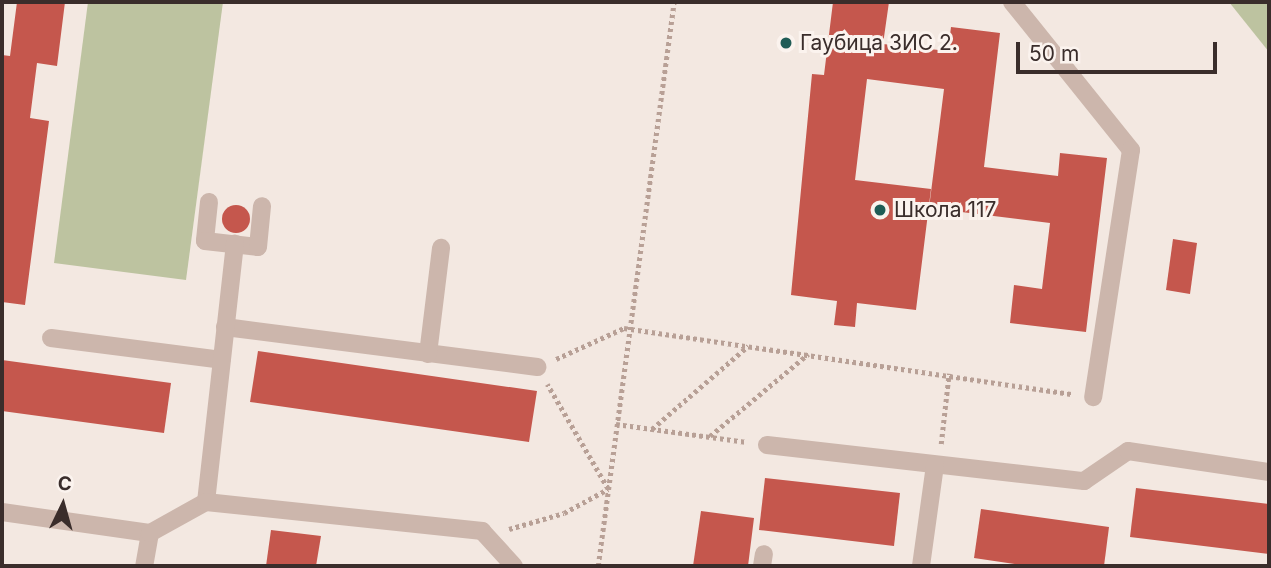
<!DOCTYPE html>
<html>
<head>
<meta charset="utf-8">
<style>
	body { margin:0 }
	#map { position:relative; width:1271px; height:568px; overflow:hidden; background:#f3e8e1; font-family:Inter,sans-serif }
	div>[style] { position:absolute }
	.green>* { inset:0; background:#bdc3a0 }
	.building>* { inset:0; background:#c5574d }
	.round { border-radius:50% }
	.path>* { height:4.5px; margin-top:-2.25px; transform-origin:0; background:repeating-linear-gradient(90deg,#b8a096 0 3.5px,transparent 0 7px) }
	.minor>* { height:18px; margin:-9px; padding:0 9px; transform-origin:9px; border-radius:9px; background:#ccb6ac }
	.dots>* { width:19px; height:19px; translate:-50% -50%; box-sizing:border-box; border:4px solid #fbf3ee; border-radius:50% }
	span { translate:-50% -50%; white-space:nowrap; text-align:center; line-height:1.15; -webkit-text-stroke:6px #fbf3ee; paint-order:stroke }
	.poi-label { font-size:21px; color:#3a2d2b }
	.left { translate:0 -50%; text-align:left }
	.frame { position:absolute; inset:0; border:4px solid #3a2d2b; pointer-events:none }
	.north { position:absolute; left:28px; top:470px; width:70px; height:70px; -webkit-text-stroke:5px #fbf3ee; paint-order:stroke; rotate:5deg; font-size:19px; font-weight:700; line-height:28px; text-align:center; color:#3a2d2b }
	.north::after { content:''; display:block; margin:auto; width:24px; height:32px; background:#3a2d2b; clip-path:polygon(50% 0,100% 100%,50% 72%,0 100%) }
	.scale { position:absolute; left:1016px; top:42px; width:201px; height:32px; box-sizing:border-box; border:4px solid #3a2d2b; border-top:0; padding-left:9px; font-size:21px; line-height:24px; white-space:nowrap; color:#3a2d2b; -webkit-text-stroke:5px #fbf3ee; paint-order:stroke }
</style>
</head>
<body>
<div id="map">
	<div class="green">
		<i style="clip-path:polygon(88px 2px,223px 2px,186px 280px,54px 263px)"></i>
		<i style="clip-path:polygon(1229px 2px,1269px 2px,1269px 52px)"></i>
	</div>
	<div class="building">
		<i style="clip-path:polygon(17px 2px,65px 2px,57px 66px,37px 63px,30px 118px,49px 121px,25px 305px,2px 302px,2px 55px,10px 56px)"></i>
		<i style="clip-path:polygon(833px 2px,889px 2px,883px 44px,948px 51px,951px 27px,1000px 33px,984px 167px,1058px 176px,1060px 153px,1107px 158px,1086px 332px,1010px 323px,1014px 285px,1042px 289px,1050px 223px,929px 208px,944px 89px,867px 79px,855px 180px,931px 189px,916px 310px,857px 303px,855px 327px,834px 325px,837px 301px,791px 295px,812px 74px,824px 75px)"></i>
		<i class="round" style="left:222px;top:205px;width:28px;height:28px"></i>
		<i style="clip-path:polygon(1173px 239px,1197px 243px,1190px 294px,1166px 290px)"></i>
		<i style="clip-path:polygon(258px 351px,537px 391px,529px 442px,250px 402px)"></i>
		<i style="clip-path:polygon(2px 360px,171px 383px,164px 433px,2px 411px)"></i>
		<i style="clip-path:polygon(765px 478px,900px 493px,894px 546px,759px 530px)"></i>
		<i style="clip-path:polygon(1136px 488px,1269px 504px,1269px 554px,1130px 537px)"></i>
		<i style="clip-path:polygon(981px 509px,1109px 527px,1104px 566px,1029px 566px,974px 558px)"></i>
		<i style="clip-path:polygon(701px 511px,754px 518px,748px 566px,693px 566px)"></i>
		<i style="clip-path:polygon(271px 530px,321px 536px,316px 566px,266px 566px)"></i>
	</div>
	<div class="path">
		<i style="left:556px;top:359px;width:75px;rotate:-24.5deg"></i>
		<i style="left:624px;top:328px;width:452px;rotate:8.4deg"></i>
		<i style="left:616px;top:424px;width:132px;rotate:7.8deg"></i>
		<i style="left:652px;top:429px;width:127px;rotate:-40.8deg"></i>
		<i style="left:710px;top:436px;width:128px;rotate:-39.9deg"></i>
		<i style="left:941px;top:444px;width:71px;rotate:-83.6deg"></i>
		<i style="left:509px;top:529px;width:57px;rotate:-16.2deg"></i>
		<i style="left:564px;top:513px;width:50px;rotate:-28.6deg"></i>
		<i style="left:608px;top:489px;width:121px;rotate:-120.2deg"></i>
		<i style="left:598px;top:566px;width:569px;rotate:-82.33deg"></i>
	</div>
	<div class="minor">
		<i style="left:1012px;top:2px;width:190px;rotate:51.2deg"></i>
		<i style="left:1131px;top:150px;width:250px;rotate:98.7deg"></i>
		<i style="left:209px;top:202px;width:39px;rotate:96deg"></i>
		<i style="left:205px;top:241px;width:53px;rotate:6.5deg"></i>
		<i style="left:258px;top:247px;width:41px;rotate:-84.4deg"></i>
		<i style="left:225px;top:327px;width:315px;rotate:7.3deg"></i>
		<i style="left:51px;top:338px;width:172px;rotate:7.3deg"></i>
		<i style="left:428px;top:354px;width:107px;rotate:-83deg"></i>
		<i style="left:767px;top:445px;width:319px;rotate:6.5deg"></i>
		<i style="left:1084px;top:481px;width:53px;rotate:-34.3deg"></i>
		<i style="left:1128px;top:451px;width:143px;rotate:8.5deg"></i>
		<i style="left:206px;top:502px;width:260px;rotate:-83.6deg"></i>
		<i style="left:2px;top:512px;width:149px;rotate:8.1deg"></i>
		<i style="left:150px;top:533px;width:34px;rotate:100deg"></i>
		<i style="left:150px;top:533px;width:64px;rotate:-29deg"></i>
		<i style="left:206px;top:502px;width:278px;rotate:6deg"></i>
		<i style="left:482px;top:531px;width:47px;rotate:47.6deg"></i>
		<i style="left:762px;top:566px;width:12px;rotate:-81deg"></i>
		<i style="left:921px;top:566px;width:102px;rotate:-82.1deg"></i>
	</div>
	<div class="dots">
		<i style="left:786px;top:43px;background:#205c56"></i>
		<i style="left:880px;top:210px;background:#205c56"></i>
	</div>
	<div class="poi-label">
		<span class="left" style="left:800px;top:43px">Гаубица ЗИС 2.</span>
		<span class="left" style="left:894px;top:210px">Школа 117</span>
	</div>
	<div class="frame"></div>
	<div class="north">С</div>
	<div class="scale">50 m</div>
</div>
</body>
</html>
